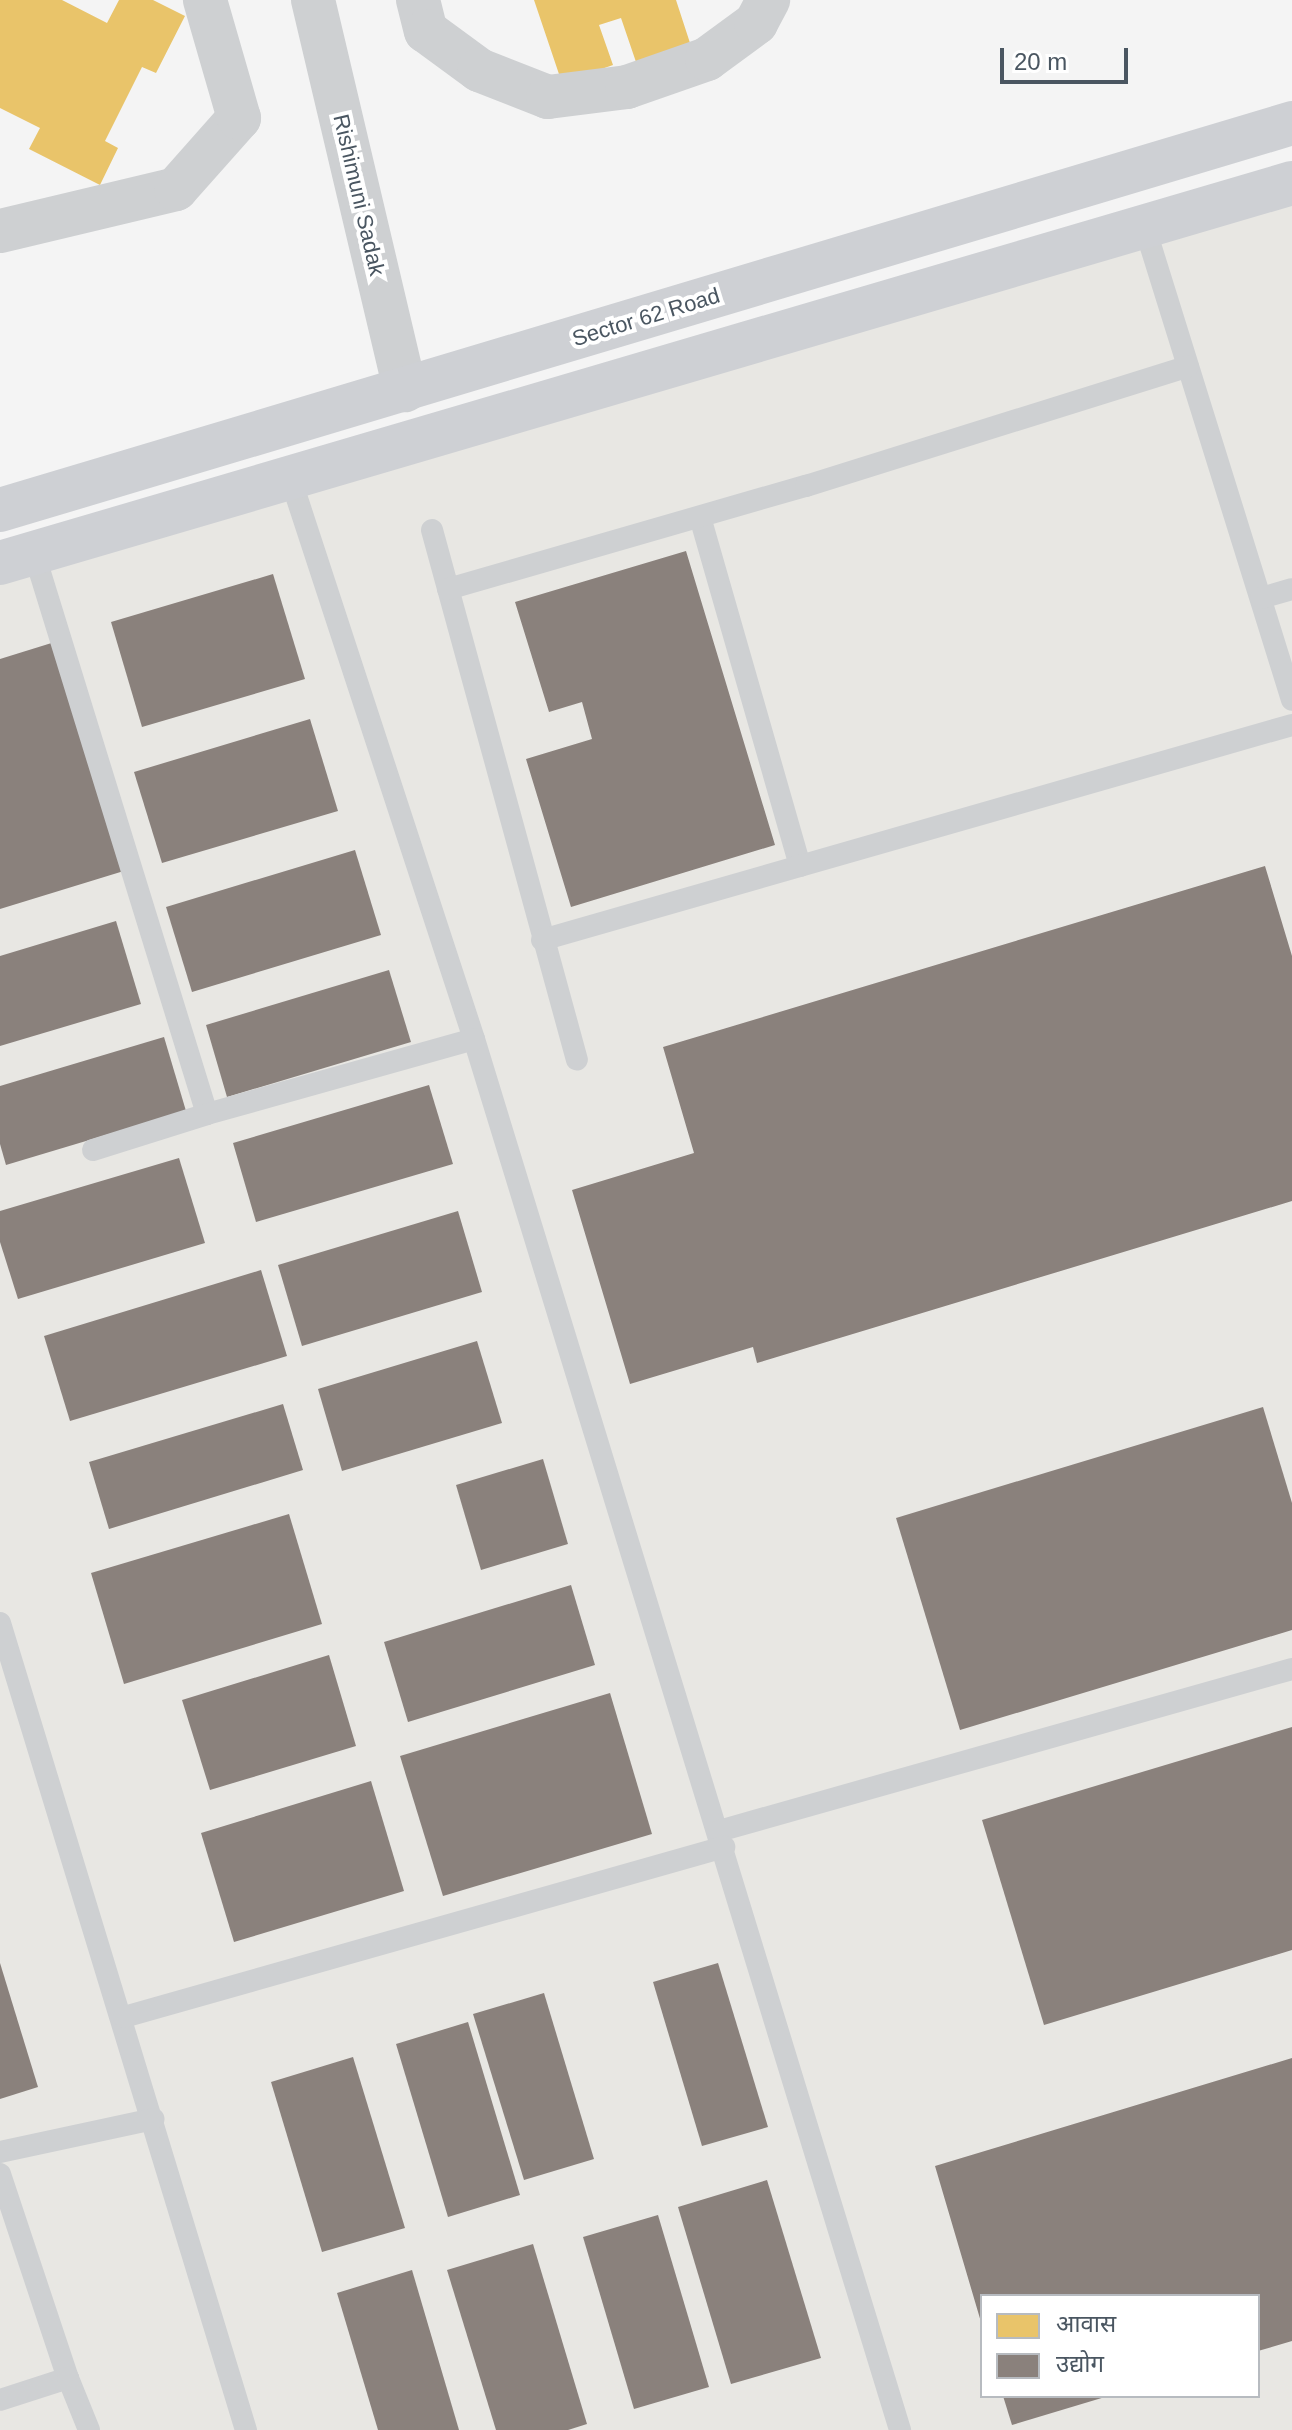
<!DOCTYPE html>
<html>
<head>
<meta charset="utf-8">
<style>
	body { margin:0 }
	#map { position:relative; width:1292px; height:2430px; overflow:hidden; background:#f4f4f4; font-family:Helvetica,"Noto Sans Devanagari",sans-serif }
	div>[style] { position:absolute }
	.commercial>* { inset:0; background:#e8e7e3 }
	.homes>* { inset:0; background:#e9c46a }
	.industry>* { inset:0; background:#8a817c }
	.lane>* { height:22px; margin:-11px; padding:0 11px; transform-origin:11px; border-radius:11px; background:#ced0d2 }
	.street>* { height:44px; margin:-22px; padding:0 22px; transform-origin:22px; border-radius:22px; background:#ced0d2 }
	.secondary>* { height:44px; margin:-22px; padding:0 22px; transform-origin:22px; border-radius:22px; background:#ced0d4 }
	span { translate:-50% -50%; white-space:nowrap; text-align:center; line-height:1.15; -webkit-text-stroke:8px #fff; paint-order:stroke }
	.street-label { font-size:22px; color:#4a5661 }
	.legend { position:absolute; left:980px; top:2294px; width:280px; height:104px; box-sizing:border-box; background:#fff; border:2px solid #b7bbc0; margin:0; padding:10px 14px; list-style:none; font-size:24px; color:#4a5661 }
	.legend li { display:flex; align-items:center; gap:16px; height:40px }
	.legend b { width:40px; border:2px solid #b7bbc0 }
	.scale { position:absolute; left:1000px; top:48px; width:128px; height:36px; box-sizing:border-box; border:4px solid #4a5661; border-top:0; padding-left:10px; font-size:24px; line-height:28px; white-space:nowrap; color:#4a5661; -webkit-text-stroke:6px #fff; paint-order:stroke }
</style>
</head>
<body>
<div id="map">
	<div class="commercial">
		<i style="clip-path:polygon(evenodd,1292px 190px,1292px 2430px,0 2430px,0 568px,1292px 190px,982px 2296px,1258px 2296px,1258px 2396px,982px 2396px,982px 2296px)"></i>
	</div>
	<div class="homes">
		<i style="clip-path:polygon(0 0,62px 0,107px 23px,119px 0,153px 0,185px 16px,156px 73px,142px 67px,105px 141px,118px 148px,100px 185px,29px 149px,40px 128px,0 108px)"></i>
		<i style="clip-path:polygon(534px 0,676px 0,690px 43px,636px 62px,621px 18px,599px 25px,613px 65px,562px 83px)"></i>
	</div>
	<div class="industry">
		<i style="clip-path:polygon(686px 551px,775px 845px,571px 907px,526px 759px,592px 739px,582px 702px,549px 712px,515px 602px)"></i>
		<i style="clip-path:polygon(273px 574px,305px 679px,142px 727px,111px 622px)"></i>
		<i style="clip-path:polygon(58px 641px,127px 870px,0 909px,0 659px)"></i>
		<i style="clip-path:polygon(310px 719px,338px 811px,162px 863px,134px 772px)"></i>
		<i style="clip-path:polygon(355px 850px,381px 935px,192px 992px,166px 907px)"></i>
		<i style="clip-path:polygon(1265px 866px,1292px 956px,1292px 1201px,757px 1363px,753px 1347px,630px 1384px,572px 1190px,694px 1153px,663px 1047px)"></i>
		<i style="clip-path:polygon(116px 921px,141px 1004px,0 1046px,0 956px)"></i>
		<i style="clip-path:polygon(389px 970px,411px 1042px,227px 1097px,206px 1025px)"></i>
		<i style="clip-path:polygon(164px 1037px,186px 1111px,6px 1165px,0 1144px,0 1086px)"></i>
		<i style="clip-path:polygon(429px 1085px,453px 1164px,256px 1222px,233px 1143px)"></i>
		<i style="clip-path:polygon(179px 1158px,205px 1243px,18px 1299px,0 1242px,0 1211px)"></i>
		<i style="clip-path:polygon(458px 1211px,482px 1292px,302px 1346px,278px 1265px)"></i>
		<i style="clip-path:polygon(261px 1270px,287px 1356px,70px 1421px,44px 1336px)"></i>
		<i style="clip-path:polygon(477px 1341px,502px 1423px,342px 1471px,318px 1389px)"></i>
		<i style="clip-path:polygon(283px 1404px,303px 1470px,109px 1529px,89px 1462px)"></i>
		<i style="clip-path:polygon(1263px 1407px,1292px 1503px,1292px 1630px,960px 1730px,896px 1518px)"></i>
		<i style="clip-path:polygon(543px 1459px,568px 1544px,481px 1570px,456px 1485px)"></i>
		<i style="clip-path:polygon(289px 1514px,322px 1624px,124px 1684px,91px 1573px)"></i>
		<i style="clip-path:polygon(571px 1585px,595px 1665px,408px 1722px,384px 1642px)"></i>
		<i style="clip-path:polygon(329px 1655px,356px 1746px,210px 1790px,182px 1700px)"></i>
		<i style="clip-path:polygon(610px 1693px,652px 1834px,443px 1896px,400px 1756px)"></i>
		<i style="clip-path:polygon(1292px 1727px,1292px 1950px,1044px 2025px,982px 1820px)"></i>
		<i style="clip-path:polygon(371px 1781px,404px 1891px,234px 1942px,201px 1833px)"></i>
		<i style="clip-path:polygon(0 1963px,38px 2087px,0 2099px)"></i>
		<i style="clip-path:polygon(718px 1963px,768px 2127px,702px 2146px,653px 1982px)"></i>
		<i style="clip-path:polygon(544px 1993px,594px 2159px,524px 2180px,473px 2014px)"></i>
		<i style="clip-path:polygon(468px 2022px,520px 2195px,448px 2217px,396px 2044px)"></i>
		<i style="clip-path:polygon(353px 2057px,405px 2228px,322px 2252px,271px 2082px)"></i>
		<i style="clip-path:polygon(1292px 2058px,1292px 2341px,1258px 2351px,1258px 2296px,982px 2296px,981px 2322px,935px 2166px)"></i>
		<i style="clip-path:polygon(767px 2180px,821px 2358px,731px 2384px,678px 2207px)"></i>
		<i style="clip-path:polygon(658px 2215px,709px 2387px,634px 2409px,583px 2237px)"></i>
		<i style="clip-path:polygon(533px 2244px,587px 2424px,568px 2430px,496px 2430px,447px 2270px)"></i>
		<i style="clip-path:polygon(412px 2270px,459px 2430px,378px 2430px,337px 2293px)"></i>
		<i style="clip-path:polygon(1003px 2396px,1105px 2396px,1105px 2397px,1012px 2425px)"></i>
	</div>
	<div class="lane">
		<i style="left:1145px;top:228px;width:494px;rotate:72.7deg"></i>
		<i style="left:290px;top:477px;width:591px;rotate:71.87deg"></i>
		<i style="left:474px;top:1039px;width:1455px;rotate:72.97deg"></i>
		<i style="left:700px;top:517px;width:363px;rotate:74deg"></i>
		<i style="left:432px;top:530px;width:549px;rotate:74.7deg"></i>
		<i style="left:34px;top:553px;width:587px;rotate:72.86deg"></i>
		<i style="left:207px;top:1114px;width:277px;rotate:-15.7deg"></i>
		<i style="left:448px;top:589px;width:373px;rotate:-16.1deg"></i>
		<i style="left:806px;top:486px;width:400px;rotate:-17.4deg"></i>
		<i style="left:1261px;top:598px;width:32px;rotate:-16deg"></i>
		<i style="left:542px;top:940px;width:780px;rotate:-16deg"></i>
		<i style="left:93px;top:1150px;width:120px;rotate:-17.5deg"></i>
		<i style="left:0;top:1623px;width:844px;rotate:73.05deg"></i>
		<i style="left:719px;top:1831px;width:595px;rotate:-15.79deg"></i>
		<i style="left:124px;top:2017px;width:624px;rotate:-15.82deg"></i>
		<i style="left:0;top:2152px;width:157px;rotate:-12.1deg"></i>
		<i style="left:0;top:2174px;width:215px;rotate:71.6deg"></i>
		<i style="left:68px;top:2378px;width:71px;rotate:162.1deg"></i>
		<i style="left:68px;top:2378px;width:56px;rotate:68deg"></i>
	</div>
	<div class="street">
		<i style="left:313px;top:0;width:401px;rotate:76.7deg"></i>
		<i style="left:418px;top:0;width:32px;rotate:76deg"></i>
		<i style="left:426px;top:31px;width:66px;rotate:36.3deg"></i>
		<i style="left:479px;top:70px;width:74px;rotate:21.4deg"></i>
		<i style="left:548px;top:97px;width:80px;rotate:-7.2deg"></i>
		<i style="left:627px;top:87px;width:85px;rotate:-19.3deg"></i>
		<i style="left:707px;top:59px;width:61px;rotate:-36.3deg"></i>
		<i style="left:756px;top:23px;width:26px;rotate:-62deg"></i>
		<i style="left:0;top:231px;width:181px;rotate:-13.4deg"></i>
		<i style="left:176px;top:189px;width:95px;rotate:-48.4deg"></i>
		<i style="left:239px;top:118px;width:123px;rotate:-106.1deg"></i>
	</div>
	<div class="secondary">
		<i style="left:0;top:510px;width:1349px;rotate:-16.67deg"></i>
		<i style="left:0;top:563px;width:1347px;rotate:-16.39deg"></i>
	</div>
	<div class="street-label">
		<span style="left:359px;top:195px;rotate:77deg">Rishimuni Sadak</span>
		<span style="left:646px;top:317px;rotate:-17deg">Sector 62 Road</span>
	</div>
	<ul class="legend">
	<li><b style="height:22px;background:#e9c46a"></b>आवास</li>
	<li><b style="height:22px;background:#8a817c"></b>उद्योग</li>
	</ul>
	<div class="scale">20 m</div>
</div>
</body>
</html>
